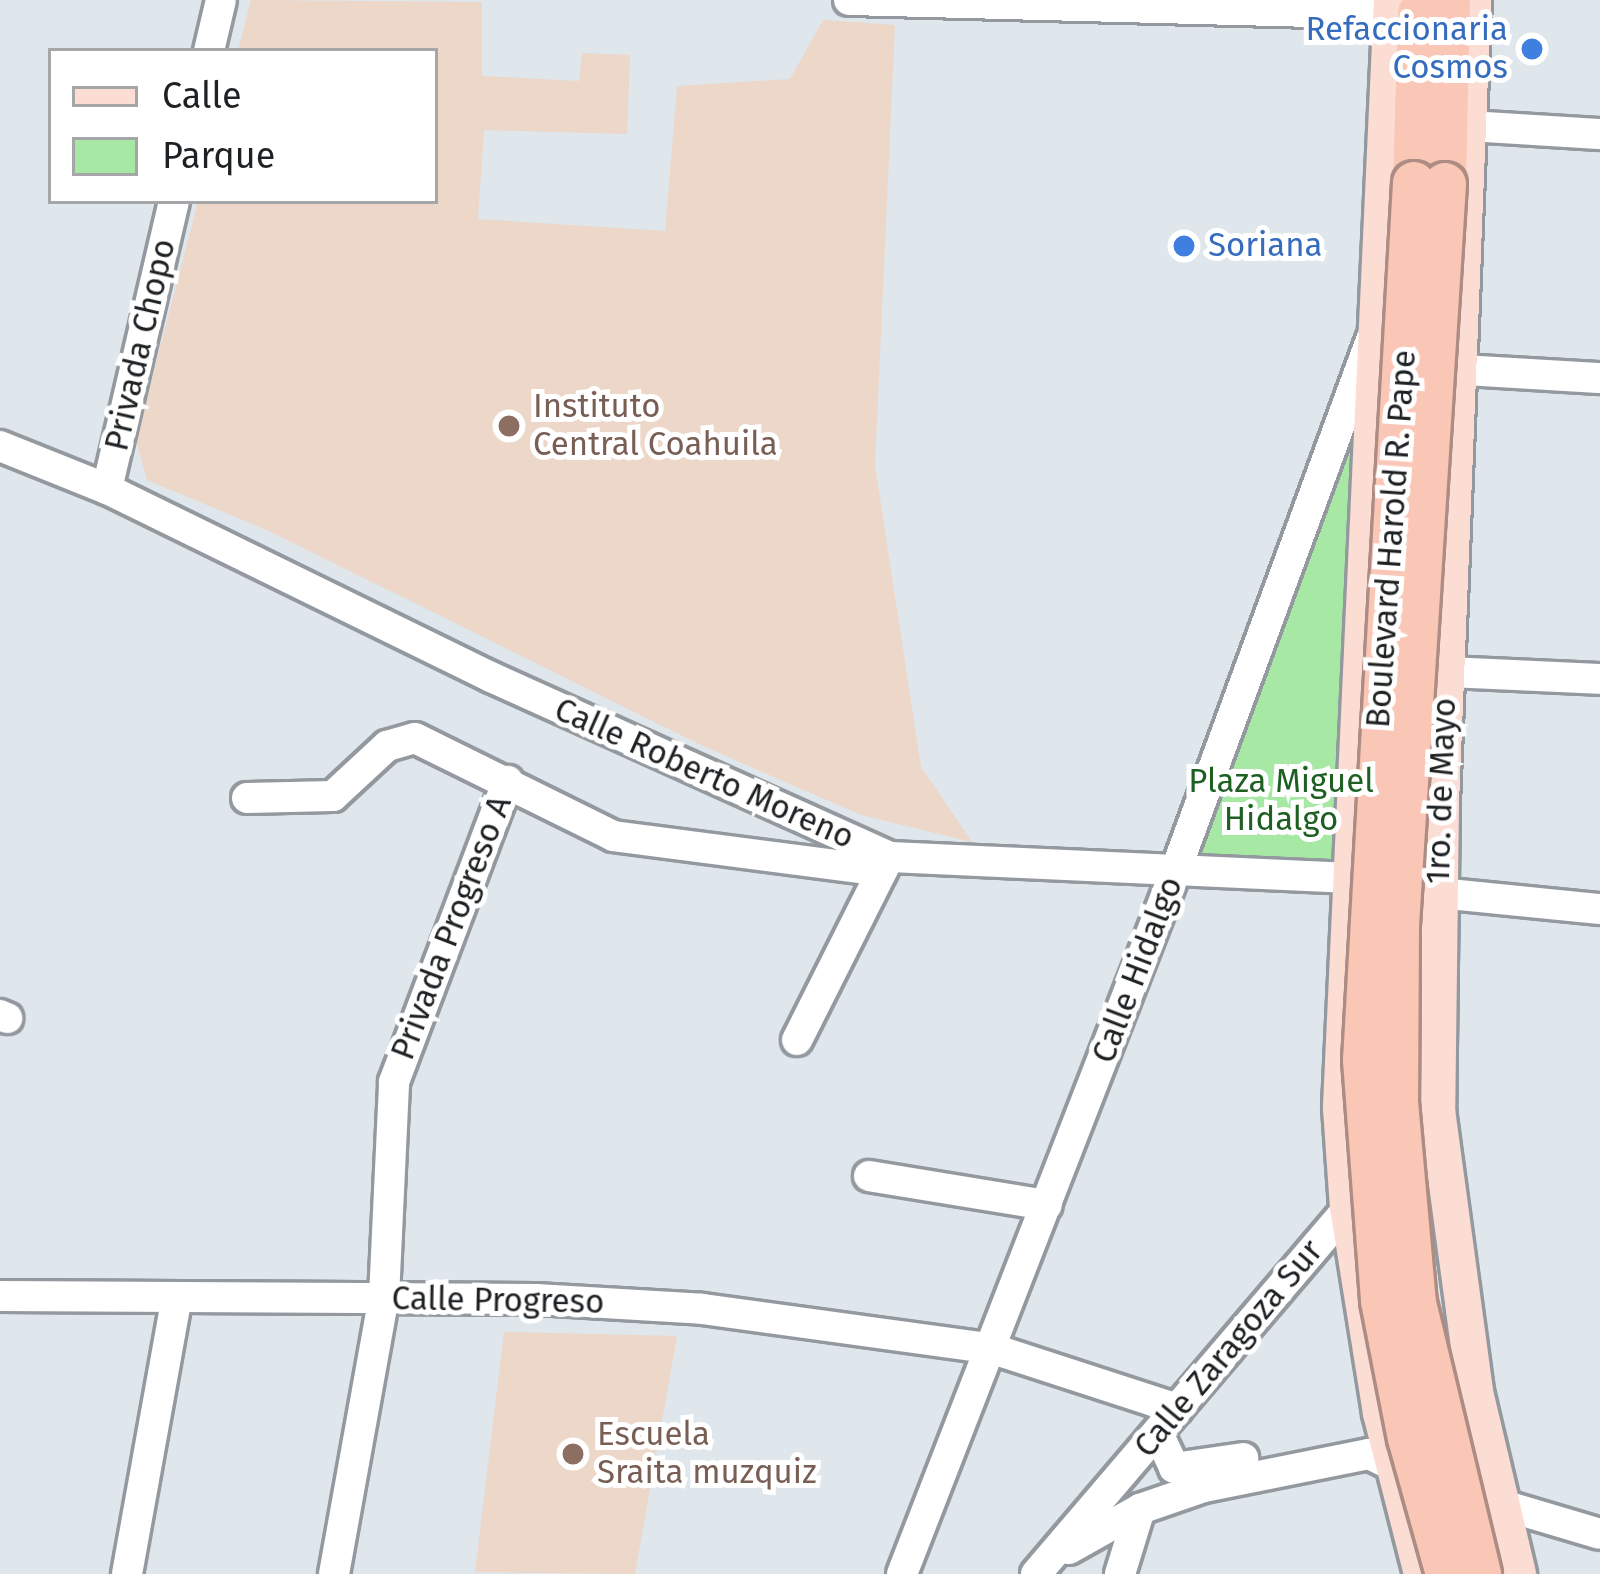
<!DOCTYPE html>
<html>
<head>
<meta charset="utf-8">
<style>
	body { margin:0 }
	#map { position:relative; width:1600px; height:1574px; overflow:hidden; background:#dfe6ec; font-family:"Fira Sans",sans-serif }
	div>[style] { position:absolute }
	.education>* { inset:0; background:#ecd7c9 }
	.green>* { inset:0; background:#a7e8a5 }
	.roads { filter:drop-shadow(3px 0 #93999f) drop-shadow(-3px 0 #93999f) drop-shadow(0 3px #93999f) drop-shadow(0 -3px #93999f) }
	.minor>* { height:30px; margin:-15px; padding:0 15px; transform-origin:15px; border-radius:15px; background:#fff }
	.major>* { height:36px; margin:-18px; padding:0 18px; transform-origin:18px; border-radius:18px; background:#fcddd3 }
	.highway>* { height:42px; margin:-21px; padding:0 21px; transform-origin:21px; border-radius:21px; background:#fac6b6 }
	.bridges { filter:drop-shadow(3px 0 #ad8c83) drop-shadow(-3px 0 #ad8c83) drop-shadow(0 3px #ad8c83) drop-shadow(0 -3px #ad8c83) }
	.highway-bridge>* { height:42px; margin:-21px; padding:0 21px; transform-origin:21px; border-radius:21px; background:#fac6b6 }
	.dots>* { width:33px; height:33px; translate:-50% -50%; box-sizing:border-box; border:6px solid #fff; border-radius:50% }
	span { translate:-50% -50%; white-space:nowrap; text-align:center; line-height:1.15; -webkit-text-stroke:10px #fff; paint-order:stroke }
	.shop-label { font-size:33px; color:#366cbe }
	.right { translate:-100% -50%; text-align:right }
	.left { translate:0 -50%; text-align:left }
	.street-label { font-size:33px; color:#1e2123 }
	.education-label { font-size:33px; color:#785e54 }
	.park-label { font-size:33px; color:#1d6021 }
	.legend { position:absolute; left:48px; top:48px; width:390px; height:156px; box-sizing:border-box; background:#fff; border:3px solid #a5a6a7; margin:0; padding:15px 21px; list-style:none; font-size:36px; color:#1e2123 }
	.legend li { display:flex; align-items:center; gap:24px; height:60px }
	.legend b { width:60px; border:3px solid #a5a6a7 }
</style>
</head>
<body>
<div id="map">
	<div class="education">
		<i style="clip-path:polygon(251px 0,482px 2px,482px 76px,579px 81px,582px 53px,630px 55px,627px 134px,484px 130px,478px 219px,665px 231px,677px 86px,790px 79px,823px 20px,895px 25px,875px 465px,921px 767px,972px 842px,861px 815px,701px 745px,269px 531px,147px 480px,136px 441px,198px 201px,435px 201px,435px 51px,238px 51px)"></i>
		<i style="clip-path:polygon(504px 1332px,677px 1336px,635px 1574px,475px 1572px)"></i>
	</div>
	<div class="green">
		<i style="clip-path:polygon(1364px 388px,1338px 866px,1194px 862px)"></i>
	</div>
	<div class="roads">
		<div class="minor">
			<i style="left:849px;top:0;width:543px;rotate:1.48deg"></i>
			<i style="left:209px;top:51px;width:52px;rotate:-76.8deg"></i>
			<i style="left:1468px;top:126px;width:132px;rotate:3.5deg"></i>
			<i style="left:1464px;top:370px;width:136px;rotate:3.4deg"></i>
			<i style="left:0;top:446px;width:115px;rotate:21.9deg"></i>
			<i style="left:107px;top:489px;width:428px;rotate:26.1deg"></i>
			<i style="left:491px;top:677px;width:437px;rotate:24.3deg"></i>
			<i style="left:889px;top:857px;width:458px;rotate:2.6deg"></i>
			<i style="left:107px;top:489px;width:296px;rotate:-76.9deg"></i>
			<i style="left:1447px;top:672px;width:153px;rotate:2.6deg"></i>
			<i style="left:247px;top:798px;width:86px;rotate:-1.3deg"></i>
			<i style="left:333px;top:796px;width:74px;rotate:-42.8deg"></i>
			<i style="left:387px;top:746px;width:29px;rotate:-16deg"></i>
			<i style="left:415px;top:738px;width:221px;rotate:26.3deg"></i>
			<i style="left:613px;top:836px;width:271px;rotate:7.4deg"></i>
			<i style="left:1439px;top:893px;width:162px;rotate:5.7deg"></i>
			<i style="left:0;top:1015px;width:8px;rotate:23deg"></i>
			<i style="left:797px;top:1040px;width:205px;rotate:-63.3deg"></i>
			<i style="left:869px;top:1176px;width:180px;rotate:9.3deg"></i>
			<i style="left:0;top:1296px;width:536px;rotate:0.32deg"></i>
			<i style="left:536px;top:1299px;width:166px;rotate:3.4deg"></i>
			<i style="left:702px;top:1309px;width:294px;rotate:7.8deg"></i>
			<i style="left:993px;top:1349px;width:194px;rotate:18deg"></i>
			<i style="left:1158px;top:1433px;width:38px;rotate:65deg"></i>
			<i style="left:1174px;top:1468px;width:70px;rotate:-8.2deg"></i>
			<i style="left:1499px;top:1504px;width:105px;rotate:16.5deg"></i>
			<i style="left:1069px;top:1549px;width:81px;rotate:-29.4deg"></i>
			<i style="left:1140px;top:1509px;width:68px;rotate:-19deg"></i>
			<i style="left:1204px;top:1487px;width:168px;rotate:-11.3deg"></i>
			<i style="left:1369px;top:1454px;width:28px;rotate:26deg"></i>
			<i style="left:127px;top:1574px;width:281px;rotate:-79.8deg"></i>
			<i style="left:334px;top:1574px;width:281px;rotate:-79.8deg"></i>
			<i style="left:384px;top:1297px;width:215px;rotate:-87.3deg"></i>
			<i style="left:394px;top:1082px;width:322px;rotate:-69.3deg"></i>
			<i style="left:902px;top:1574px;width:750px;rotate:-68.74deg"></i>
			<i style="left:1174px;top:875px;width:570px;rotate:-69.79deg"></i>
			<i style="left:1036px;top:1574px;width:504px;rotate:-49.51deg"></i>
			<i style="left:1363px;top:1191px;width:89px;rotate:-31.2deg"></i>
			<i style="left:1120px;top:1574px;width:68px;rotate:-72.9deg"></i>
		</div>
		<div class="major">
			<i style="left:1392px;top:0;width:1109px;rotate:92.64deg"></i>
			<i style="left:1341px;top:1108px;width:99px;rotate:86deg"></i>
			<i style="left:1348px;top:1207px;width:209px;rotate:80.9deg"></i>
			<i style="left:1381px;top:1413px;width:166px;rotate:75.7deg"></i>
			<i style="left:1473px;top:0;width:803px;rotate:92.28deg"></i>
			<i style="left:1441px;top:802px;width:308px;rotate:90.7deg"></i>
			<i style="left:1437px;top:1110px;width:285px;rotate:82.3deg"></i>
			<i style="left:1475px;top:1392px;width:187px;rotate:76.7deg"></i>
		</div>
		<div class="highway">
			<i style="left:1414px;top:183px;width:170px;rotate:-88.3deg"></i>
			<i style="left:1445px;top:184px;width:184px;rotate:-88.8deg"></i>
		</div>
	</div>
	<div class="bridges">
		<div class="highway-bridge">
			<i style="left:1414px;top:183px;width:878px;rotate:93.26deg"></i>
			<i style="left:1364px;top:1060px;width:242px;rotate:85.7deg"></i>
			<i style="left:1382px;top:1301px;width:140px;rotate:78.9deg"></i>
			<i style="left:1409px;top:1438px;width:141px;rotate:74.4deg"></i>
			<i style="left:1445px;top:184px;width:742px;rotate:93.63deg"></i>
			<i style="left:1398px;top:925px;width:177px;rotate:90.3deg"></i>
			<i style="left:1397px;top:1102px;width:202px;rotate:84.9deg"></i>
			<i style="left:1415px;top:1303px;width:279px;rotate:76.5deg"></i>
		</div>
	</div>
	<div class="dots">
		<i style="left:1532px;top:49px;background:#3f7fe0"></i>
		<i style="left:1184px;top:246px;background:#3f7fe0"></i>
		<i style="left:509px;top:426px;background:#8d6e63"></i>
		<i style="left:573px;top:1454px;background:#8d6e63"></i>
	</div>
	<div class="shop-label">
		<span class="right" style="left:1508px;top:49px">Refaccionaria<br>Cosmos</span>
		<span class="left" style="left:1208px;top:246px">Soriana</span>
	</div>
	<div class="street-label">
		<span style="left:141px;top:345px;rotate:-77deg">Privada Chopo</span>
		<span style="left:1392px;top:539px;rotate:-86deg">Boulevard Harold R. Pape</span>
		<span style="left:704px;top:774px;rotate:24deg">Calle Roberto Moreno</span>
		<span style="left:1442px;top:791px;rotate:-88deg">1ro. de Mayo</span>
		<span style="left:452px;top:928px;rotate:-69deg">Privada Progreso A</span>
		<span style="left:1138px;top:970px;rotate:-69deg">Calle Hidalgo</span>
		<span style="left:498px;top:1301px;rotate:1deg">Calle Progreso</span>
		<span style="left:1229px;top:1349px;rotate:-50deg">Calle Zaragoza Sur</span>
	</div>
	<div class="education-label">
		<span class="left" style="left:533px;top:426px">Instituto<br>Central Coahuila</span>
		<span class="left" style="left:597px;top:1454px">Escuela<br>Sraita muzquiz</span>
	</div>
	<div class="park-label">
		<span style="left:1281px;top:801px">Plaza Miguel<br>Hidalgo</span>
	</div>
	<ul class="legend">
	<li><b style="height:15px;background:#fcddd3"></b>Calle</li>
	<li><b style="height:33px;background:#a7e8a5"></b>Parque</li>
	</ul>
</div>
</body>
</html>
